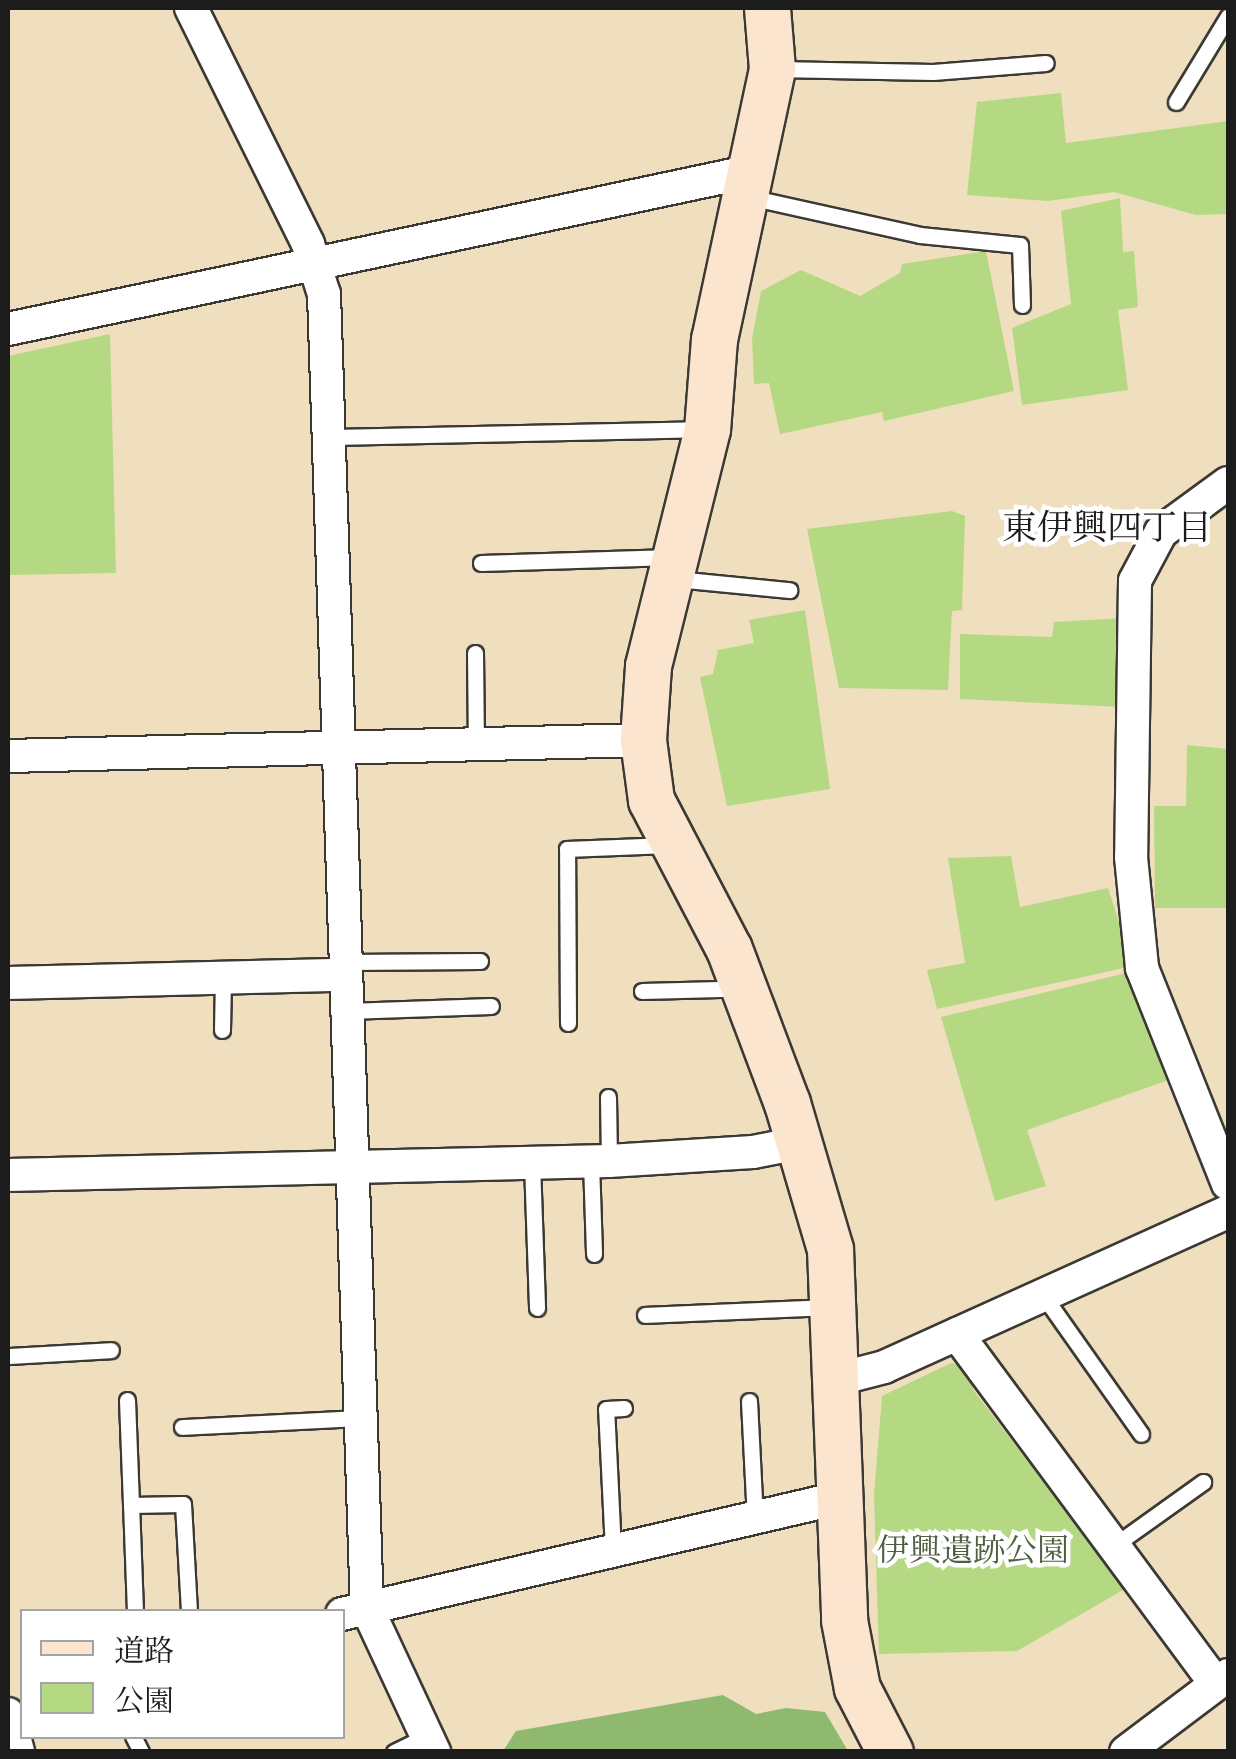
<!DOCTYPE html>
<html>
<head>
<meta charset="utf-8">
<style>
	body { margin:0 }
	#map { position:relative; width:1236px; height:1759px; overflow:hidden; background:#efdfbf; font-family:"IM FELL Double Pica","Noto Serif JP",serif }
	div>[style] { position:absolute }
	.green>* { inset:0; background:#b5d982 }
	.forest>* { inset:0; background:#90b970 }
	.roads { filter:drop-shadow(2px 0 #3c3934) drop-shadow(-2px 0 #3c3934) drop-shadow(0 2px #3c3934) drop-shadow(0 -2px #3c3934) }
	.lane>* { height:15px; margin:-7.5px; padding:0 7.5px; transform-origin:7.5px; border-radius:7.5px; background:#fff }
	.street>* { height:32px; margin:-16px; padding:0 16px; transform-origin:16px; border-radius:16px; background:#fff }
	.secondary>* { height:45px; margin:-22.5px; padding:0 22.5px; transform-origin:22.5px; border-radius:22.5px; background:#fbe5cf }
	span { translate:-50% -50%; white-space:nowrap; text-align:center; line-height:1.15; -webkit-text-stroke:9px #fff; paint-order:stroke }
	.park-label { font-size:32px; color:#525e40 }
	.neighbourhood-label { font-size:35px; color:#1c1c1c }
	.frame { position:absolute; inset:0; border:10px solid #1c1c1c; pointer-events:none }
	.legend { position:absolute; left:20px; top:1609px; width:325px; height:130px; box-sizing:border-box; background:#fff; border:2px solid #a4a4a4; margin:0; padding:12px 18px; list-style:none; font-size:30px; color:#1c1c1c }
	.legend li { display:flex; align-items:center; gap:20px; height:50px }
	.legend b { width:50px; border:2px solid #a4a4a4 }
</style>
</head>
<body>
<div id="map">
	<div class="green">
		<i style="clip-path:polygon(1061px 93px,1066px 143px,1228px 121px,1228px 214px,1196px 215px,1114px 192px,1048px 201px,967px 195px,977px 102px)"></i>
		<i style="clip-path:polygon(1120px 198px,1123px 252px,1134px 251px,1138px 307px,1118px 310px,1128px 390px,1022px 405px,1012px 328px,1071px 304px,1061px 211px)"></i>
		<i style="clip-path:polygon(986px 251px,1014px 391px,884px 421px,882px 412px,780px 434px,769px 383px,754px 384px,752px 339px,761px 291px,801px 270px,860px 296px,900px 273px,902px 264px)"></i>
		<i style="clip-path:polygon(110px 334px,116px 573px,8px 575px,8px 356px)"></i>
		<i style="clip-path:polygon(952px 511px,965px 516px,962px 610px,952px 611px,948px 690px,839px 688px,807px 529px)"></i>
		<i style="clip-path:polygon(805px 610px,830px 789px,727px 806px,700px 677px,713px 674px,718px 650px,754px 643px,749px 620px)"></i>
		<i style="clip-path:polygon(1124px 618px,1122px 707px,960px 699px,960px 634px,1052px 637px,1054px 622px)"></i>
		<i style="clip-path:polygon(1187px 745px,1228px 749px,1228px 908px,1155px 908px,1154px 806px,1186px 806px)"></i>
		<i style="clip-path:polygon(1011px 856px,1020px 907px,1108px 888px,1133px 966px,937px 1009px,927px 970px,965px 963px,948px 858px)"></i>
		<i style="clip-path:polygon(1135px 971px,1180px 1076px,1027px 1130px,1046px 1186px,995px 1201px,941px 1017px)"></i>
		<i style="clip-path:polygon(951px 1363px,963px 1366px,974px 1391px,1125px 1589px,1017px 1651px,879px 1654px,874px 1495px,882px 1396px)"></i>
	</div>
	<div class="forest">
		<i style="clip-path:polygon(723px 1695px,756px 1714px,786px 1708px,825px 1712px,848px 1751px,503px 1751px,516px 1731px)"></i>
	</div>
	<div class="roads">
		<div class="lane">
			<i style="left:775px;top:69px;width:158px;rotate:1.1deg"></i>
			<i style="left:933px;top:72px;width:113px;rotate:-4.6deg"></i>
			<i style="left:1176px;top:102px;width:100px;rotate:-58.8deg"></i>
			<i style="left:749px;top:197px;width:175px;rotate:12.5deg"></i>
			<i style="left:920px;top:235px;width:100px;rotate:5.7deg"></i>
			<i style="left:1020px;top:245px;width:60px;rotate:88.1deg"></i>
			<i style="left:328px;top:437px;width:375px;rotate:-1.2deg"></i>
			<i style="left:481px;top:563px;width:191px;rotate:-1.8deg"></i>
			<i style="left:676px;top:579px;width:114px;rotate:5.6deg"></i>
			<i style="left:475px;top:653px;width:93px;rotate:89.4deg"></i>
			<i style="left:346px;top:962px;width:134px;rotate:-0.4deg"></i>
			<i style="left:642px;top:991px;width:78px;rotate:-1.5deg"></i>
			<i style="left:720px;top:989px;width:18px;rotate:-27deg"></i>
			<i style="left:347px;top:1011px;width:144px;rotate:-2deg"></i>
			<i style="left:568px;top:1023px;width:174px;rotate:-90.3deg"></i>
			<i style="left:567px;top:849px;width:101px;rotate:-2.3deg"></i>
			<i style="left:222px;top:1030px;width:50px;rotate:-88.9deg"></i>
			<i style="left:608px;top:1097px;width:64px;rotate:89.1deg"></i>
			<i style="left:591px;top:1162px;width:92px;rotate:88.1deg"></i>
			<i style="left:532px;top:1163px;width:145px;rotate:88deg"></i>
			<i style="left:1043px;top:1295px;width:170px;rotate:54.8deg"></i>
			<i style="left:645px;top:1315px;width:183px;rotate:-2.5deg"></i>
			<i style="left:8px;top:1356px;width:103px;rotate:-3.3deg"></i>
			<i style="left:127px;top:1400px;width:105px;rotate:87.8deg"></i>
			<i style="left:749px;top:1401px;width:117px;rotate:87.1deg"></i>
			<i style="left:182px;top:1427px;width:175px;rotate:-2.9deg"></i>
			<i style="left:1112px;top:1547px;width:112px;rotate:-35.5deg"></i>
			<i style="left:613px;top:1550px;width:141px;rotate:-92.8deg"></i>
			<i style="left:606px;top:1409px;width:18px;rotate:-3deg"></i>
			<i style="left:135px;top:1612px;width:107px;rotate:-92.1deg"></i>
			<i style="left:131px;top:1505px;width:52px;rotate:-1.1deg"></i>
			<i style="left:183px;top:1504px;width:108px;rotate:86.8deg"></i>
			<i style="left:133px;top:1736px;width:18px;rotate:63deg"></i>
			<i style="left:394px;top:1752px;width:37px;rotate:-26deg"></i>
		</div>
		<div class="street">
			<i style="left:191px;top:8px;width:263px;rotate:63.6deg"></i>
			<i style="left:308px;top:244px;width:52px;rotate:72.3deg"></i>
			<i style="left:324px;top:294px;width:1315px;rotate:88.13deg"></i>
			<i style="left:367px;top:1608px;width:159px;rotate:65deg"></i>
			<i style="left:8px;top:329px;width:755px;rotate:-11.99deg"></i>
			<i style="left:1228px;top:483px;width:83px;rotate:143.8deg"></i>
			<i style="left:1161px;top:532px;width:55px;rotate:118deg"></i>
			<i style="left:1135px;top:581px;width:276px;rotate:90.8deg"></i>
			<i style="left:1131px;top:857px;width:112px;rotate:84.3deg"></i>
			<i style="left:1142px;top:968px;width:232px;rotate:68.3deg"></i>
			<i style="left:8px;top:756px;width:635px;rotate:-1.44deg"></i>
			<i style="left:8px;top:983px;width:338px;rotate:-1.4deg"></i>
			<i style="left:8px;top:1175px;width:601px;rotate:-1.33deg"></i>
			<i style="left:609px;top:1161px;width:144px;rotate:-3.6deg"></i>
			<i style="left:753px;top:1152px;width:47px;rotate:-11.1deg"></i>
			<i style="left:957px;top:1334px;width:435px;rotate:53.5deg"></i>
			<i style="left:838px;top:1379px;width:48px;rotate:-14.6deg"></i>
			<i style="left:884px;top:1367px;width:377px;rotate:-24.3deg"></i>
			<i style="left:342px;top:1614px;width:510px;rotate:-13.14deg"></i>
			<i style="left:8px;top:1714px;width:39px;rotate:75deg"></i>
			<i style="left:1126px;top:1752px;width:128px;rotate:-37deg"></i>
		</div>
		<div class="secondary">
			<i style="left:767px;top:8px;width:61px;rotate:85.3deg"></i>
			<i style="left:772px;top:69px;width:276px;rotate:102.1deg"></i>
			<i style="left:714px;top:339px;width:90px;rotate:94.4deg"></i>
			<i style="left:707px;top:429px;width:244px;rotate:104deg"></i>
			<i style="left:648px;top:666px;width:74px;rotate:93.9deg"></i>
			<i style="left:643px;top:740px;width:61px;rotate:82.4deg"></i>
			<i style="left:651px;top:800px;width:168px;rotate:62.4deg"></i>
			<i style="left:729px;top:949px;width:165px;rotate:69.4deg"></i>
			<i style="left:787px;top:1103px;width:152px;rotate:73.6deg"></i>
			<i style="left:830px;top:1249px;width:371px;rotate:87.8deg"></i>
			<i style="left:844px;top:1620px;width:69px;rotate:79.2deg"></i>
			<i style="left:857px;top:1688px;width:72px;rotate:62.7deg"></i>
		</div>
	</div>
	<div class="park-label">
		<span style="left:973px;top:1551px">伊興遺跡公園</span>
	</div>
	<div class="neighbourhood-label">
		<span style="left:1107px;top:528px">東伊興四丁目</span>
	</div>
	<div class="frame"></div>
	<ul class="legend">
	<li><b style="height:12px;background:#fbe5cf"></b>道路</li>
	<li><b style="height:28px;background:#b5d982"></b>公園</li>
	</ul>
</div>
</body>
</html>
